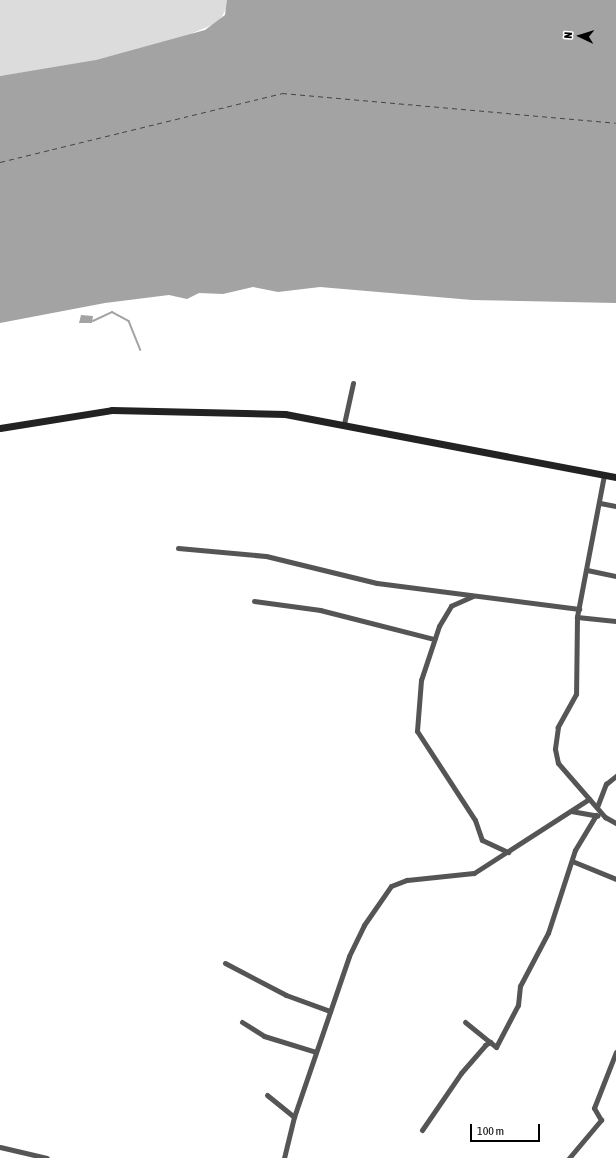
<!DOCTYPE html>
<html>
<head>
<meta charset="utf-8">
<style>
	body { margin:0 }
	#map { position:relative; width:616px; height:1158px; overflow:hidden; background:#fff; font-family:"Asap Condensed",sans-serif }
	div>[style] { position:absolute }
	.green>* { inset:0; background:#dcdcdc }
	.water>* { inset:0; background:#a3a3a3 }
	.stream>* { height:1.5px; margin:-0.75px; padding:0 0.75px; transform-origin:0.75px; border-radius:0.75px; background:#a3a3a3 }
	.ferry>* { height:1px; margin-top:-0.5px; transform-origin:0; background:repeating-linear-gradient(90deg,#444 0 5px,transparent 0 9px) }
	.street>* { height:5px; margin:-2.5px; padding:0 2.5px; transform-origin:2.5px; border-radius:2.5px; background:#555 }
	.secondary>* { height:7px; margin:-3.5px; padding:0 3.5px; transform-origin:3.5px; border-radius:3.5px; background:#222 }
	span { translate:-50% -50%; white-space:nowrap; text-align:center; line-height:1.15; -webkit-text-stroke:3px #fff; paint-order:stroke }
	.north { position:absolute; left:560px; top:16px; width:40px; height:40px; -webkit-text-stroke:3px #fff; paint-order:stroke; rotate:274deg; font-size:11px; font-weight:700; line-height:16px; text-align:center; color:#000 }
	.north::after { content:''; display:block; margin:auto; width:14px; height:18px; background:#000; clip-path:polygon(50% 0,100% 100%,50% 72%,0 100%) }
	.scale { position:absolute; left:470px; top:1124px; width:70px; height:18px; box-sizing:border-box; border:2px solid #000; border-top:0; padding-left:5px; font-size:12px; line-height:14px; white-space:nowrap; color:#000; -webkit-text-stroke:3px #fff; paint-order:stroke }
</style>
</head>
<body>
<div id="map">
	<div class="green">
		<i style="clip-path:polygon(0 0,227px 0,228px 5px,219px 22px,181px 38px,85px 63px,0 76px)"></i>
	</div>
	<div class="water">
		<i style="clip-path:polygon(227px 0,616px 0,616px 303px,472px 300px,320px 287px,278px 292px,253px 287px,223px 294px,199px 293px,187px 299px,169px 295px,105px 303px,0 323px,0 76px,96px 60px,205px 30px,225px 15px)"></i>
		<i style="clip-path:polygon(81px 315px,93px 316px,92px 323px,79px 323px)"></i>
	</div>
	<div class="stream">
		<i style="left:93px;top:321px;width:21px;rotate:-25deg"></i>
		<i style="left:112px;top:312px;width:19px;rotate:28deg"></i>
		<i style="left:129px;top:321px;width:31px;rotate:68deg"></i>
	</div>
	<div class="ferry">
		<i style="left:0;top:162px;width:290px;rotate:-13.7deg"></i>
		<i style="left:282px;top:93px;width:335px;rotate:5.1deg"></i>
	</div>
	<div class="street">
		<i style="left:344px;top:424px;width:42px;rotate:-77.6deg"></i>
		<i style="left:604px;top:475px;width:145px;rotate:100.8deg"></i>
		<i style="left:577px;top:617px;width:77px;rotate:90.7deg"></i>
		<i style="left:576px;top:694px;width:38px;rotate:119deg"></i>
		<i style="left:558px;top:727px;width:22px;rotate:98deg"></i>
		<i style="left:555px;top:749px;width:14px;rotate:78deg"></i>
		<i style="left:558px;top:763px;width:72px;rotate:49deg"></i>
		<i style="left:605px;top:817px;width:13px;rotate:29deg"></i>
		<i style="left:600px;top:503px;width:16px;rotate:11deg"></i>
		<i style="left:178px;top:548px;width:88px;rotate:5.2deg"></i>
		<i style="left:266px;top:556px;width:114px;rotate:13.7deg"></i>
		<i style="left:377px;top:583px;width:204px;rotate:7.3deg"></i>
		<i style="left:587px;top:570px;width:30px;rotate:12deg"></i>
		<i style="left:473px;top:596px;width:24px;rotate:156deg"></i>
		<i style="left:451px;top:606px;width:23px;rotate:121deg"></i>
		<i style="left:439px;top:626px;width:57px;rotate:108.4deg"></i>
		<i style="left:421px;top:680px;width:51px;rotate:94.5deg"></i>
		<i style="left:417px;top:731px;width:106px;rotate:56.9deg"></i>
		<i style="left:475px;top:820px;width:21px;rotate:71deg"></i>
		<i style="left:482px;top:840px;width:29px;rotate:25deg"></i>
		<i style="left:254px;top:601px;width:67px;rotate:7.8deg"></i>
		<i style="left:320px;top:610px;width:118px;rotate:14.3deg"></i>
		<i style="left:577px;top:617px;width:39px;rotate:6deg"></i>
		<i style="left:597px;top:807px;width:25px;rotate:-69deg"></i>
		<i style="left:606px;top:784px;width:13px;rotate:-39deg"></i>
		<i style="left:571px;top:811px;width:27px;rotate:10deg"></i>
		<i style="left:572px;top:861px;width:48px;rotate:22.2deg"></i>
		<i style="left:225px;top:963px;width:69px;rotate:27.7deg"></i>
		<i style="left:286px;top:995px;width:47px;rotate:20deg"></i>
		<i style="left:242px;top:1022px;width:26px;rotate:32deg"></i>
		<i style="left:264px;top:1036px;width:54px;rotate:17.1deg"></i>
		<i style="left:465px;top:1022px;width:32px;rotate:39deg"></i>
		<i style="left:267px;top:1095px;width:35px;rotate:39deg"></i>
		<i style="left:422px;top:1130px;width:69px;rotate:-55.6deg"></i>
		<i style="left:461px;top:1073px;width:37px;rotate:-49deg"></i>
		<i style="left:485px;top:1045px;width:6px;rotate:-31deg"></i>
		<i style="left:490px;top:1042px;width:8px;rotate:40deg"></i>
		<i style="left:496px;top:1047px;width:47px;rotate:-62.4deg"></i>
		<i style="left:518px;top:1005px;width:19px;rotate:-84deg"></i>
		<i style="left:520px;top:986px;width:60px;rotate:-62.2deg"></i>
		<i style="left:548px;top:933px;width:87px;rotate:-72deg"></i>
		<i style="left:575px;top:850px;width:41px;rotate:-59deg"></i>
		<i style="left:0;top:1147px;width:48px;rotate:13.2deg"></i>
		<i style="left:284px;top:1158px;width:42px;rotate:-76.3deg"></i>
		<i style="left:294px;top:1117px;width:170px;rotate:-71.1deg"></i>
		<i style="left:349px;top:956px;width:34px;rotate:-64deg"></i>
		<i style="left:364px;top:925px;width:47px;rotate:-55.3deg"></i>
		<i style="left:391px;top:886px;width:17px;rotate:-21deg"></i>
		<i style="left:407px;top:880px;width:67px;rotate:-6deg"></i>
		<i style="left:474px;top:873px;width:137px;rotate:-32.8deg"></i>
		<i style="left:569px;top:1158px;width:50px;rotate:-49.9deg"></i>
		<i style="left:601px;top:1120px;width:14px;rotate:-120deg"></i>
		<i style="left:594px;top:1108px;width:60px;rotate:-68.6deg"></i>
	</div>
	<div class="secondary">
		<i style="left:0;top:428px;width:113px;rotate:-9.1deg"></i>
		<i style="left:112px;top:410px;width:173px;rotate:1.3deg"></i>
		<i style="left:285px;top:414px;width:337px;rotate:10.8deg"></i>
	</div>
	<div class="north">N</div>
	<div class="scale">100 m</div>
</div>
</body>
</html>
